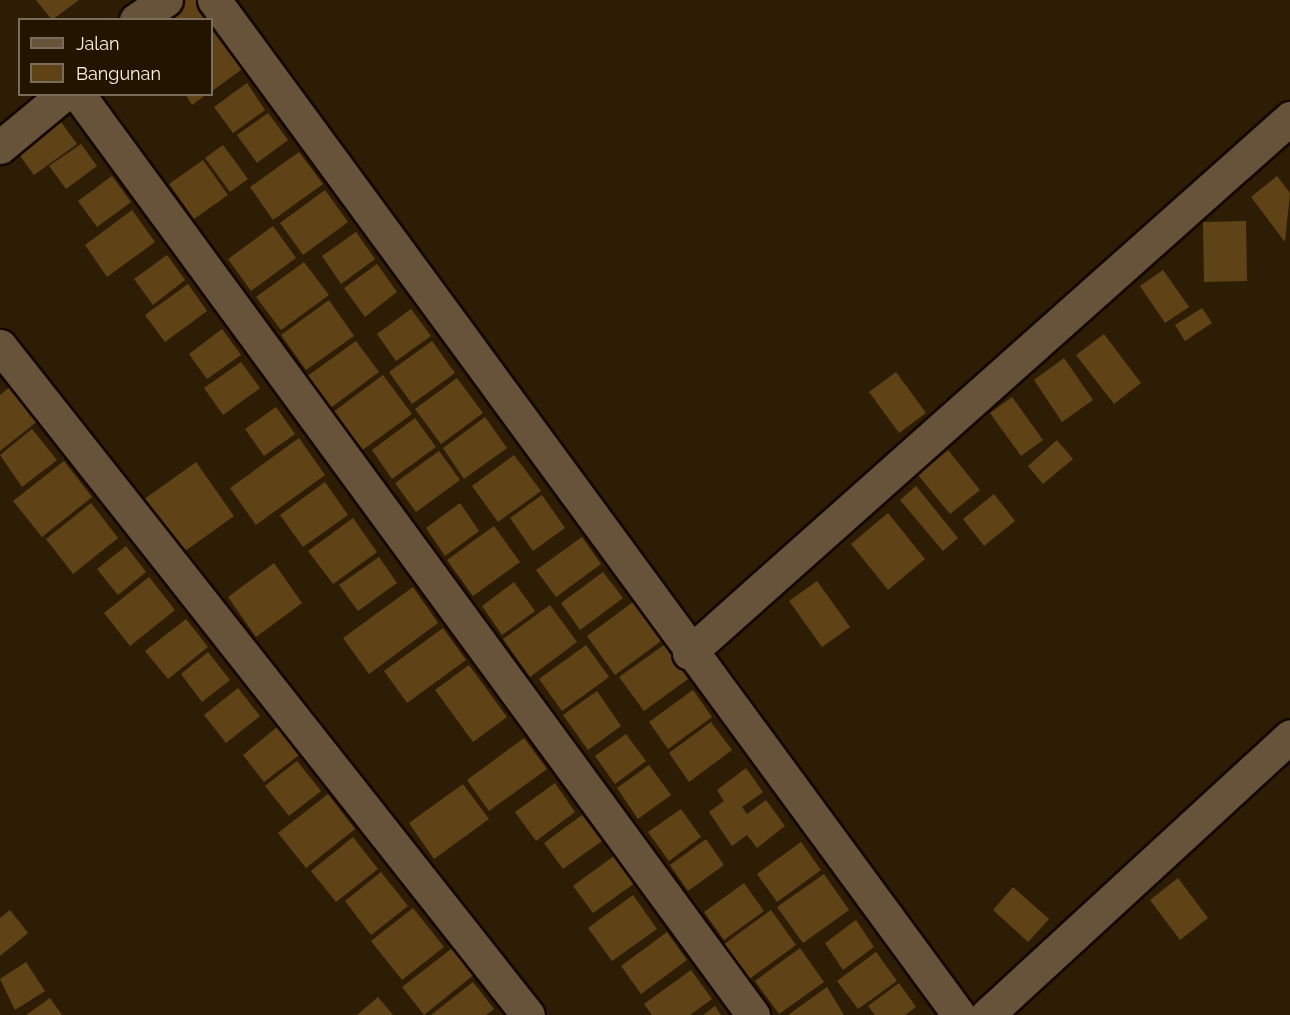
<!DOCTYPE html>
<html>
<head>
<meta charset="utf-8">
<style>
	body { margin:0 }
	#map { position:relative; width:1290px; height:1015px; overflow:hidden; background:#2d1d04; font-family:Raleway,sans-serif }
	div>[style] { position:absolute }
	.building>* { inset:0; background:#5f4317 }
	.roads { filter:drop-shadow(2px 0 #150700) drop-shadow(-2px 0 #150700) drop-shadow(0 2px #150700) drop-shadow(0 -2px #150700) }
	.minor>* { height:33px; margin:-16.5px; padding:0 16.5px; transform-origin:16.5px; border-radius:16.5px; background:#66533a }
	span { translate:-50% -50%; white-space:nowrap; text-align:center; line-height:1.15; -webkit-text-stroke:4.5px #231400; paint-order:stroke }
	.legend { position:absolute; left:18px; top:18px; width:195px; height:78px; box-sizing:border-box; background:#231400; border:2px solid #7a6d5b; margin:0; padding:8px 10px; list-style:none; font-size:18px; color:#fdf2e4 }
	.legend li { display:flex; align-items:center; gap:12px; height:30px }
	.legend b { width:30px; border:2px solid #7a6d5b }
</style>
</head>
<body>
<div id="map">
	<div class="building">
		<i style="clip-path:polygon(36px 0,79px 0,52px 20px)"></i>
		<i style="clip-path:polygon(175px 0,197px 0,211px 20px,148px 20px)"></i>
		<i style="clip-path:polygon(218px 28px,245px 67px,212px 91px,212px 32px)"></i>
		<i style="clip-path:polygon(247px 83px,265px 110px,233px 133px,214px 107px)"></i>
		<i style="clip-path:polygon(185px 94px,207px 94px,192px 105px)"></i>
		<i style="clip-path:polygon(53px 111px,77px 144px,34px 175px,10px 142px)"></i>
		<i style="clip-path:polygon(268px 113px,288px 140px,257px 163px,237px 135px)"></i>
		<i style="clip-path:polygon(81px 144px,97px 166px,66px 189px,49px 166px)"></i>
		<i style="clip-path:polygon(223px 145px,248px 179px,230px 192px,205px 158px)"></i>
		<i style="clip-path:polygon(299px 152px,323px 184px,273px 220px,250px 187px)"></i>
		<i style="clip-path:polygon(203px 160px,228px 195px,194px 219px,169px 184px)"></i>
		<i style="clip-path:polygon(112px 176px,131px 202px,97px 227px,78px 201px)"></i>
		<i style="clip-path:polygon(1277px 176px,1290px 193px,1285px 242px,1251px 197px)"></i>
		<i style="clip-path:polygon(325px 190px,348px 222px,303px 255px,280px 223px)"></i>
		<i style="clip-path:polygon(132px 210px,155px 242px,107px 277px,85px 245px)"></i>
		<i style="clip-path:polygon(1246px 221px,1247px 281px,1204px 282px,1203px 222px)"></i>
		<i style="clip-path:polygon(273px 226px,296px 258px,251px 291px,228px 259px)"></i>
		<i style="clip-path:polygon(356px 232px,375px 259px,341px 284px,322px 256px)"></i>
		<i style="clip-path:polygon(167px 255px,185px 280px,153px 305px,134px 279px)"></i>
		<i style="clip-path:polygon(304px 262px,329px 295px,281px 330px,256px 297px)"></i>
		<i style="clip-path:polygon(377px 264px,397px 292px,365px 317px,344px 288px)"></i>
		<i style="clip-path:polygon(1163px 270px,1189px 307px,1165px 323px,1140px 286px)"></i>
		<i style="clip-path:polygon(188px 284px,207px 311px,165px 342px,145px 315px)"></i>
		<i style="clip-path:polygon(329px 300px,354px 336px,306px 370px,281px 335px)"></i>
		<i style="clip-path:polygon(1202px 308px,1212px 323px,1185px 341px,1175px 325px)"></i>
		<i style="clip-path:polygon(411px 309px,431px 336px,396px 361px,377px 334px)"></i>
		<i style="clip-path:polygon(222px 329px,241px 355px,207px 379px,189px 354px)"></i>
		<i style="clip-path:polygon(1104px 334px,1141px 383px,1114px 404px,1076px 355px)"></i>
		<i style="clip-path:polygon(356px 341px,379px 372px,329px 409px,306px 377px)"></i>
		<i style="clip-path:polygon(432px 341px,455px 373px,412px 404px,389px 372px)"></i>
		<i style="clip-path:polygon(1064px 358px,1093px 400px,1062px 422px,1034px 380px)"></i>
		<i style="clip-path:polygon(241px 362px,260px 388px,223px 415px,204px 388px)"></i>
		<i style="clip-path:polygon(896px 372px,926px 413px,899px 433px,869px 392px)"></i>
		<i style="clip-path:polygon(383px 375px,412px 414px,357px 454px,329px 415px)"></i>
		<i style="clip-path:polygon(457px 378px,483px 413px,441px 444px,415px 409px)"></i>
		<i style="clip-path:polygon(12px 385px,39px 420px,0 451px,0 395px)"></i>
		<i style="clip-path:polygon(1012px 397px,1043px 440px,1021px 456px,990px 413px)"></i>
		<i style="clip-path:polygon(276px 407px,295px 434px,264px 456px,245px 429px)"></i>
		<i style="clip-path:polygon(485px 417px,507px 448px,464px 479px,443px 448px)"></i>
		<i style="clip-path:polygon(415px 418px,436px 447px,392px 479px,372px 450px)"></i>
		<i style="clip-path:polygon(32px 429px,57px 460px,22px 487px,0 455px)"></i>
		<i style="clip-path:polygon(299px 438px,325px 475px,256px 525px,230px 488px)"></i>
		<i style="clip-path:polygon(1057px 440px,1073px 459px,1043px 484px,1028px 466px)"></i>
		<i style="clip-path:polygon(948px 450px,980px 490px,950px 514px,918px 475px)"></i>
		<i style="clip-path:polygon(439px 451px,460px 480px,416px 512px,395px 483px)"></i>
		<i style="clip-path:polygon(514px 455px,541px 491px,498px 522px,472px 486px)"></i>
		<i style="clip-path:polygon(64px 461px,92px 497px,42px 537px,13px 501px)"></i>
		<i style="clip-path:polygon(196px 462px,234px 516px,178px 556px,139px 503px)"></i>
		<i style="clip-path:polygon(325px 482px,348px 515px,303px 547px,280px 515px)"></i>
		<i style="clip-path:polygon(916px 486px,958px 538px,943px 551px,900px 500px)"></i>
		<i style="clip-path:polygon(994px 494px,1015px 521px,984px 546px,963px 519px)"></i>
		<i style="clip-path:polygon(542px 495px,565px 528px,533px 551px,510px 518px)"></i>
		<i style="clip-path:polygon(91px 503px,118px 538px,73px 574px,46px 539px)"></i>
		<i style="clip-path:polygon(460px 503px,479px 531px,445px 556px,426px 528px)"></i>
		<i style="clip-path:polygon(888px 513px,925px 559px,888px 590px,851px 544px)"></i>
		<i style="clip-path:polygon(353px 518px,377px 552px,333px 584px,308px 551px)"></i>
		<i style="clip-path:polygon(494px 526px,520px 562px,473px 596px,447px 560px)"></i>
		<i style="clip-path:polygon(582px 537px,601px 564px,556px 597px,536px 570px)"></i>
		<i style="clip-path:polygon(126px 546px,146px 572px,118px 595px,97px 569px)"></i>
		<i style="clip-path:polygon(379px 557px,397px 583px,358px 611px,339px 585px)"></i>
		<i style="clip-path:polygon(274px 563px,302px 603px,256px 637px,228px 597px)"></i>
		<i style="clip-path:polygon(603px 572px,623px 598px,580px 630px,561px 603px)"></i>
		<i style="clip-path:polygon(149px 577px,175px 610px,130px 646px,104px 613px)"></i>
		<i style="clip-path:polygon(817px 581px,850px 627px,822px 647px,789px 601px)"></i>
		<i style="clip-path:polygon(514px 582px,535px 611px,502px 635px,482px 606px)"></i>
		<i style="clip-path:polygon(413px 587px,438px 623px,369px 674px,343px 638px)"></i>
		<i style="clip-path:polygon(633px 602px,661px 641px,615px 675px,587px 636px)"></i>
		<i style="clip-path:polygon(550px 605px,577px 642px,530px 677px,503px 639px)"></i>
		<i style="clip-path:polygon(186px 619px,208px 647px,168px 679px,145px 651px)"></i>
		<i style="clip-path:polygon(443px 628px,466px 660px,407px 703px,384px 671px)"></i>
		<i style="clip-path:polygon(586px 645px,609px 677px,562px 711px,539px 679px)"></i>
		<i style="clip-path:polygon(664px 645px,688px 679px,644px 711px,619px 677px)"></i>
		<i style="clip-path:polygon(208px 652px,230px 680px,202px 702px,181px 674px)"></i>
		<i style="clip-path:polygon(469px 665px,507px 717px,473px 742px,435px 690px)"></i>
		<i style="clip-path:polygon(238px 688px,260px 716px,226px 743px,204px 715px)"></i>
		<i style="clip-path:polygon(693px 690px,712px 717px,668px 749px,649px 722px)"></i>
		<i style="clip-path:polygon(597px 691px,621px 726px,588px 750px,563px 715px)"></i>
		<i style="clip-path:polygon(711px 722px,732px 750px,689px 782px,669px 753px)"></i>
		<i style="clip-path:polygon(277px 727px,299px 755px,264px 782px,243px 755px)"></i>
		<i style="clip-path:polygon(626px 734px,646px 761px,615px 784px,595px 756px)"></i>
		<i style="clip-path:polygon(524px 738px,547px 769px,489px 811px,467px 780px)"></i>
		<i style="clip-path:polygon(297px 761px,321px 791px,289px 816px,265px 786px)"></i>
		<i style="clip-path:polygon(649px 765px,671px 795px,638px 819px,617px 788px)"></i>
		<i style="clip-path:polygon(746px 768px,763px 792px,742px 807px,747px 814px,766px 800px,785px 826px,757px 848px,747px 835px,732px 846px,709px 812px,724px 801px,717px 790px)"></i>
		<i style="clip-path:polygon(555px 783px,575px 812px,536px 841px,515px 812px)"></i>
		<i style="clip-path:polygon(463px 784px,489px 819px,434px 859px,409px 823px)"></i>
		<i style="clip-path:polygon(328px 794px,355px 829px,306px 868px,278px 833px)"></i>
		<i style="clip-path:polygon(681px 809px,701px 837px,669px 861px,648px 832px)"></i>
		<i style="clip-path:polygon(582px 815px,602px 841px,563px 869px,544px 843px)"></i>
		<i style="clip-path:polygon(353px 837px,378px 869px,336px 902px,311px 871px)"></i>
		<i style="clip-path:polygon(706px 839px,724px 865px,688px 891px,670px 865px)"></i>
		<i style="clip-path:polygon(801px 842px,821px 870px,777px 902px,757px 874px)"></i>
		<i style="clip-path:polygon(615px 855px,635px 883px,593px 913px,573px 886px)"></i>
		<i style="clip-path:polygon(381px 872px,408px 906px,371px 935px,345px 901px)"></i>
		<i style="clip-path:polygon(824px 874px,849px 910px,803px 943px,777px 907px)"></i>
		<i style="clip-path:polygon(1178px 878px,1208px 918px,1180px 940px,1150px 900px)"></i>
		<i style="clip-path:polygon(744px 883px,764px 911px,724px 940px,704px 912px)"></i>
		<i style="clip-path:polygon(1013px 887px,1049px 919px,1028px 942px,993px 910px)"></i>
		<i style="clip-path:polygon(633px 895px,657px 929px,612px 961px,588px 928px)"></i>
		<i style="clip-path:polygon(413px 908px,444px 947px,402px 980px,371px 941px)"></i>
		<i style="clip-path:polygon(10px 910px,28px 933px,0 956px,0 918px)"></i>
		<i style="clip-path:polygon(771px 910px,796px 945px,748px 980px,723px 945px)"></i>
		<i style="clip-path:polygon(856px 920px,874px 947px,843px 970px,825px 943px)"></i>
		<i style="clip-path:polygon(667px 932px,687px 960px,641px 994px,621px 966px)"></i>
		<i style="clip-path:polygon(455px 946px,476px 973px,424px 1015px,402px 987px)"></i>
		<i style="clip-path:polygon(800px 948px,824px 982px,779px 1014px,755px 981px)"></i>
		<i style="clip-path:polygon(876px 952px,897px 981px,858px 1009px,837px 981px)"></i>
		<i style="clip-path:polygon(26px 962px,45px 991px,15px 1010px,0 979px)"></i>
		<i style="clip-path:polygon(691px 970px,712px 999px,690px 1015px,652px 1015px,644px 1004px)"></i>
		<i style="clip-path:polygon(473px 982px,494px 1009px,486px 1015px,431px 1015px)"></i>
		<i style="clip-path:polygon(899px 983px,916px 1007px,905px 1015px,875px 1015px,868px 1006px)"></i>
		<i style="clip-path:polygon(827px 987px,844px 1015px,788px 1015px)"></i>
		<i style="clip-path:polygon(378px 997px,393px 1015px,357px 1015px)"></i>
		<i style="clip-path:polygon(50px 998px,62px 1015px,26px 1015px)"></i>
		<i style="clip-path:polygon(715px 1006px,721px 1015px,703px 1015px)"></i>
	</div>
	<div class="roads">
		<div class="minor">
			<i style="left:214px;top:0;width:1259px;rotate:53.72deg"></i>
			<i style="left:136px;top:20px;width:36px;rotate:-34deg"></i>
			<i style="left:78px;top:94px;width:1142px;rotate:53.76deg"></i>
			<i style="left:0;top:147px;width:83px;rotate:-39.6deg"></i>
			<i style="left:0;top:346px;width:852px;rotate:51.72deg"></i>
			<i style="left:689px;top:653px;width:805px;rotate:-41.67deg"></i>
			<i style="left:987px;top:1015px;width:412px;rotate:-42.6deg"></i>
		</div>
	</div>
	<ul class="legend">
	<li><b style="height:8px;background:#66533a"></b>Jalan</li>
	<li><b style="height:16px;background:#5f4317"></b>Bangunan</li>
	</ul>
</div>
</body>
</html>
